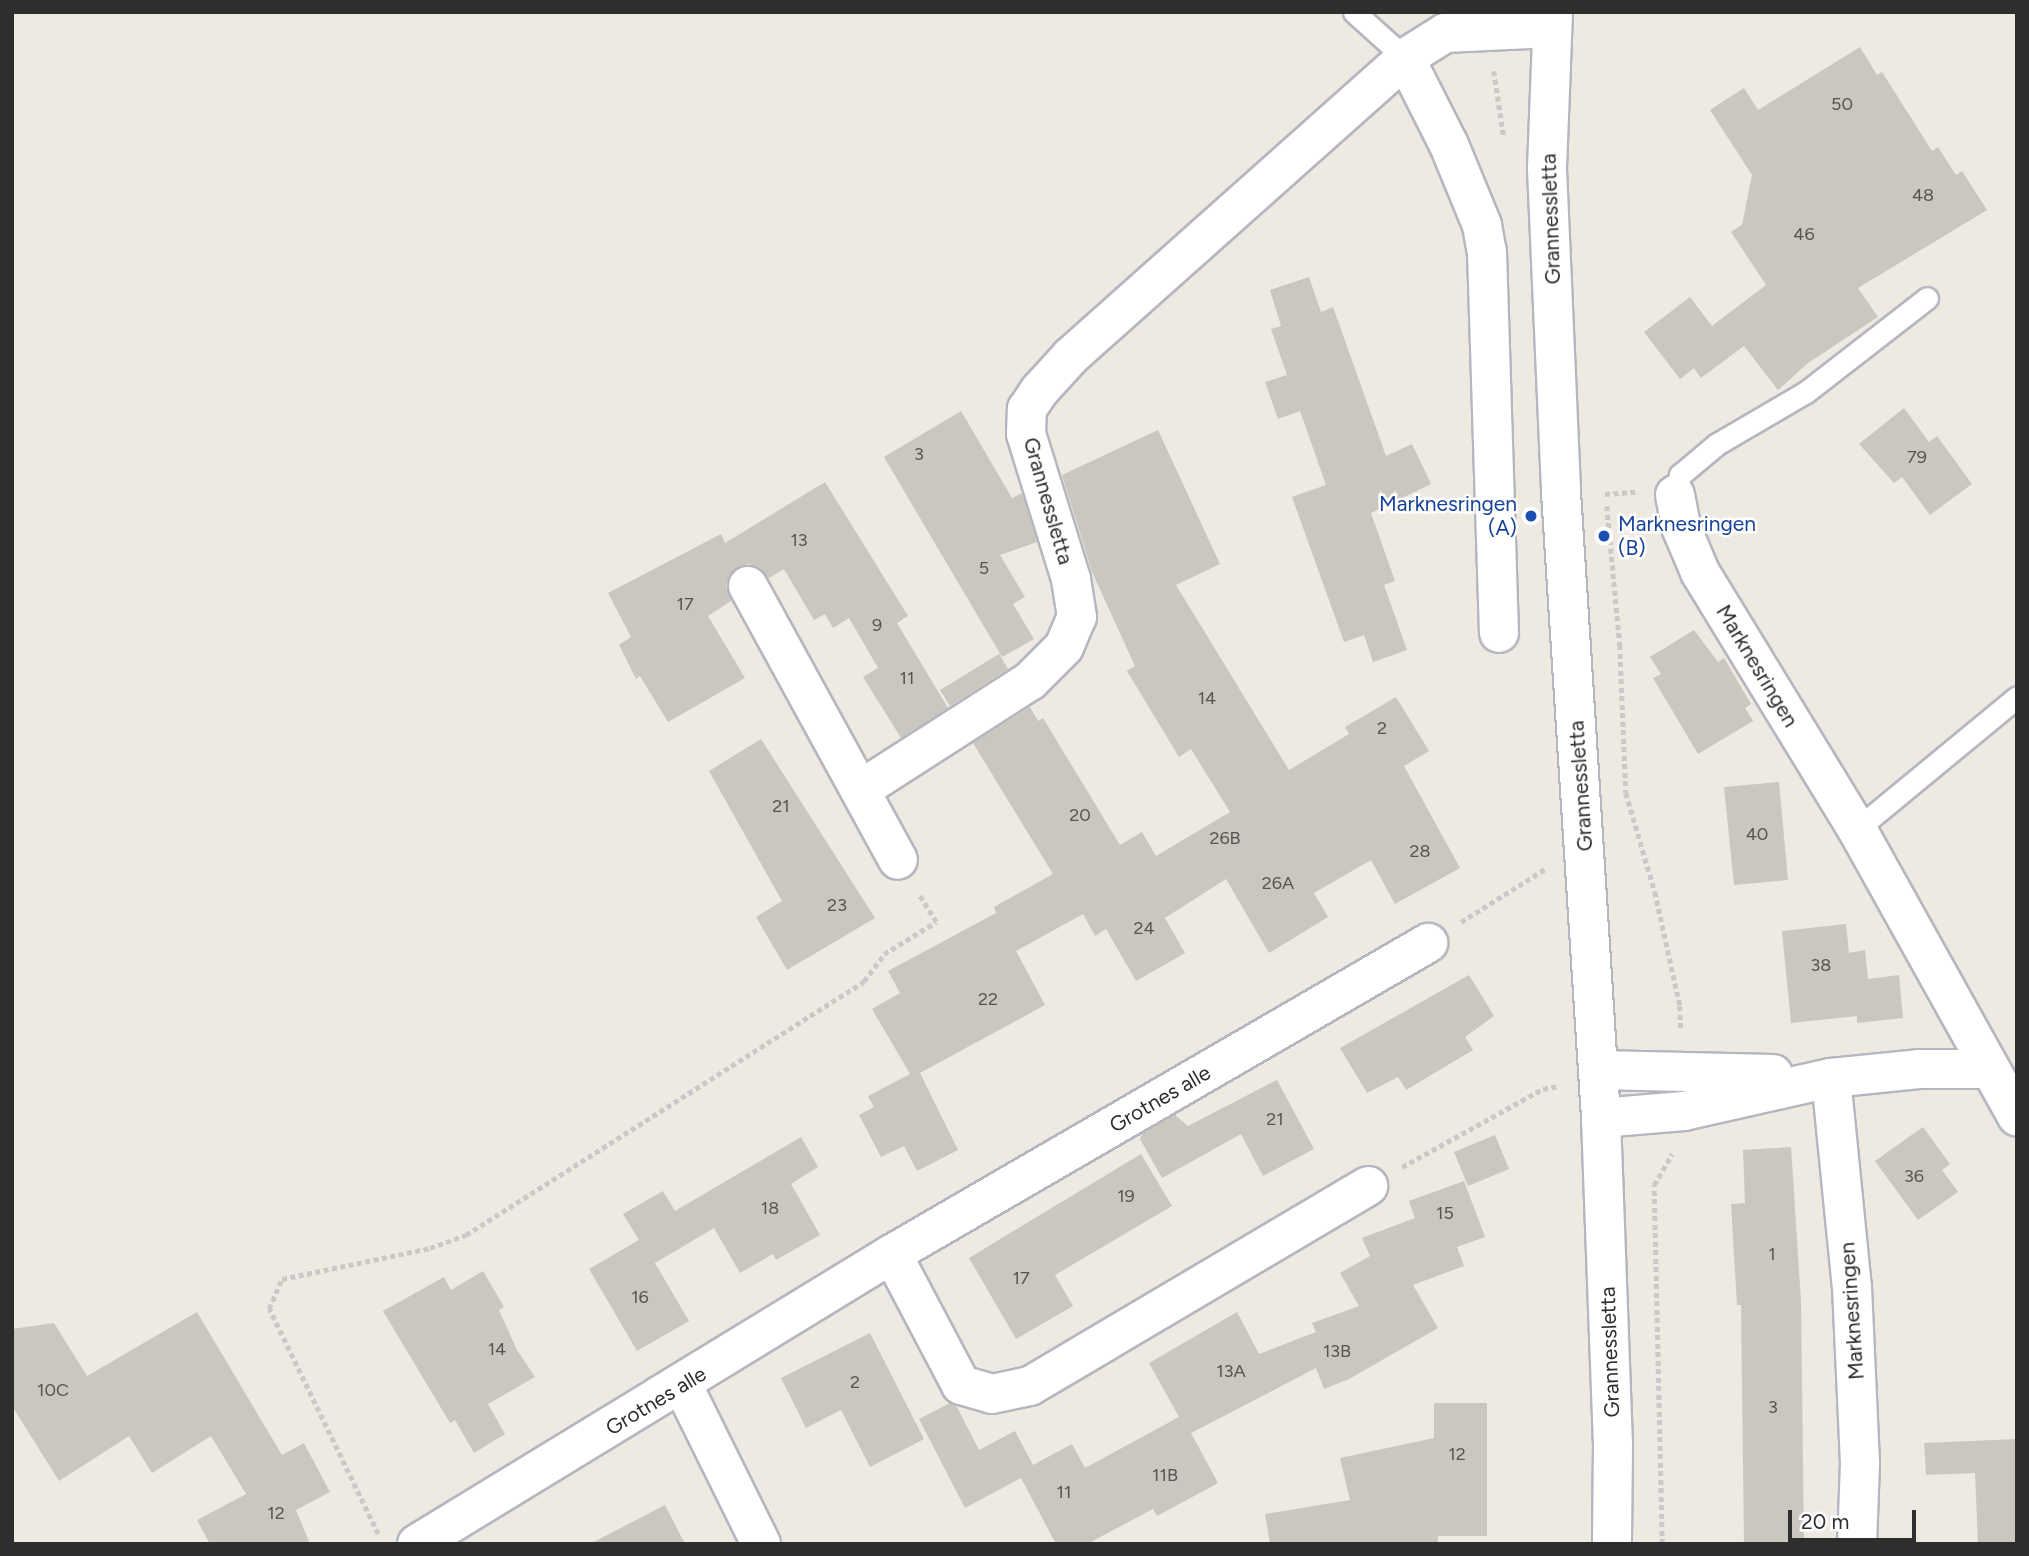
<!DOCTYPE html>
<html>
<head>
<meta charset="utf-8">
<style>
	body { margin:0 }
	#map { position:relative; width:2029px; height:1556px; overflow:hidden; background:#eee9e1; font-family:Figtree,sans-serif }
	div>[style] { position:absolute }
	.building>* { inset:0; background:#cac7bf }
	.path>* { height:4.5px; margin-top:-2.25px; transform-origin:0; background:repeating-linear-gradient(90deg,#c9c9c9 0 5px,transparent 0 8.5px) }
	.roads { filter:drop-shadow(2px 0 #b5b7c0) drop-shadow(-2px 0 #b5b7c0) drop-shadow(0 2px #b5b7c0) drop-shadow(0 -2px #b5b7c0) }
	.service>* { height:21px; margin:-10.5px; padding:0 10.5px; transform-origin:10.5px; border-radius:10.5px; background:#fff }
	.minor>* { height:38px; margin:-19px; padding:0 19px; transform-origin:19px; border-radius:19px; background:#fff }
	.secondary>* { height:38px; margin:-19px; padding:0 19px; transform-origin:19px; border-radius:19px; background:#fff }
	.dots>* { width:19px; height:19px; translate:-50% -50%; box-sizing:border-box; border:4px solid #fff; border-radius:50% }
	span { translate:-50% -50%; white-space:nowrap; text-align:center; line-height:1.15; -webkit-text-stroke:5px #fff; paint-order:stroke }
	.number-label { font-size:18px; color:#555452 }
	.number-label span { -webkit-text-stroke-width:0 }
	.street-label { font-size:21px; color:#2e2e2e }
	.transit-label { font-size:21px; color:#164399 }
	.right { translate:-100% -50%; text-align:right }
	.left { translate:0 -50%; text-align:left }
	.frame { position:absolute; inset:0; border:14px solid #2e2e2e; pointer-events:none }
	.scale { position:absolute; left:1788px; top:1510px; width:128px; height:32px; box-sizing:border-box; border:4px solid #2e2e2e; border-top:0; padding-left:9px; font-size:21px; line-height:24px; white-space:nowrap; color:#2e2e2e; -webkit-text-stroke:5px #fff; paint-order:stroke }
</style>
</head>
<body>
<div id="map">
	<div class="building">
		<i style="clip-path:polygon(1860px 47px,1877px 75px,1882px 72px,1932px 151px,1938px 147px,1956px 175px,1962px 171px,1987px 210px,1858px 288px,1878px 317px,1808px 363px,1778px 390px,1744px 346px,1701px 378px,1694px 368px,1680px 379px,1644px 332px,1690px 297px,1712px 326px,1766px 285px,1731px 232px,1742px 225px,1752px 175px,1710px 110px,1744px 88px,1758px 110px)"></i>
		<i style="clip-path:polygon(1309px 277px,1321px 312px,1333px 307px,1386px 456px,1412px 444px,1431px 484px,1371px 513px,1395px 581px,1384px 585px,1407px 650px,1373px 662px,1364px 635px,1344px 642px,1292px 497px,1326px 485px,1300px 411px,1278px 419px,1265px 382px,1287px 375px,1271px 329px,1281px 326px,1270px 290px)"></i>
		<i style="clip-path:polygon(1904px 408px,1929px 442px,1937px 436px,1972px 484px,1930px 515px,1902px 477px,1894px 483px,1859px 444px)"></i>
		<i style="clip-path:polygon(961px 411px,1012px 498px,1022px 493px,1037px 542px,1000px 555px,1025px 597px,1013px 604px,1034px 639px,1002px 657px,884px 457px)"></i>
		<i style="clip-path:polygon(1158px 430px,1220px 564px,1176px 585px,1289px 770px,1349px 734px,1345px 727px,1396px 697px,1429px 751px,1404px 766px,1460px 868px,1395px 904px,1371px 860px,1314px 893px,1328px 917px,1269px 953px,1226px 879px,1165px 918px,1185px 953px,1136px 981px,1106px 929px,1095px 936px,1083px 914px,1016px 951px,1045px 1005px,920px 1073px,958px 1150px,917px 1171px,904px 1146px,881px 1157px,859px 1115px,874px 1107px,868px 1096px,910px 1074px,872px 1009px,900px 993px,888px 971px,996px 913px,994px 907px,1053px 874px,973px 743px,1030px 707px,1038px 721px,1043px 718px,1120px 845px,1142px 832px,1156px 856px,1230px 812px,1191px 749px,1179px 757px,1127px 671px,1135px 666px,1092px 572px,1062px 475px)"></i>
		<i style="clip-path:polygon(825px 482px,908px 616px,897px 623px,948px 708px,901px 738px,863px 677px,878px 668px,849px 618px,833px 628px,825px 614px,814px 620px,784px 569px,769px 578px,760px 568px,748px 564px,729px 575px,726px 586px,731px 601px,708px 616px,745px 678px,668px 722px,640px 676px,636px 679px,619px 645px,631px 637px,608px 593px,721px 534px,725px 543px)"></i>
		<i style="clip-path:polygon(1694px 630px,1718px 662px,1724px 658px,1751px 704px,1745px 708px,1753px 721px,1698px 754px,1653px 678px,1661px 674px,1650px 657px)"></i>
		<i style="clip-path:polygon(999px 654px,1008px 669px,950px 706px,940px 690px)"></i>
		<i style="clip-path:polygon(761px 739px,875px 918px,787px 970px,756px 917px,782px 901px,709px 771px)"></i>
		<i style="clip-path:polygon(1779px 782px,1788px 880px,1734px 885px,1724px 787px)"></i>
		<i style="clip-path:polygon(1846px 924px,1849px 953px,1865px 950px,1868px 979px,1899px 975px,1903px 1018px,1857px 1023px,1857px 1016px,1791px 1023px,1782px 931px)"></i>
		<i style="clip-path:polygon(1469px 975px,1494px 1016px,1465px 1037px,1473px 1050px,1406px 1090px,1398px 1077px,1367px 1093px,1340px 1048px)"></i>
		<i style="clip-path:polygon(1277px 1080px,1314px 1149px,1263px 1176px,1241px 1134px,1162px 1178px,1140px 1139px,1142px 1134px,1175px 1115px,1188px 1126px)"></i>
		<i style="clip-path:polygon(1923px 1127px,1950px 1164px,1942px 1170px,1958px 1192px,1918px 1220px,1875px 1161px)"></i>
		<i style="clip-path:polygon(1495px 1135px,1509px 1169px,1468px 1186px,1454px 1152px)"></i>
		<i style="clip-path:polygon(801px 1137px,818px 1167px,791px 1184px,820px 1235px,776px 1260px,773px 1254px,740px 1273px,714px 1228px,655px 1263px,689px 1321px,637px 1351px,589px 1269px,639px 1240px,623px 1214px,663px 1191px,675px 1211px)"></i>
		<i style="clip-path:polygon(1791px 1147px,1801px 1301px,1804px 1544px,1744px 1544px,1741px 1305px,1737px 1305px,1731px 1204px,1745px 1203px,1743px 1150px)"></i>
		<i style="clip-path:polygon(1141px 1154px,1172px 1206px,1055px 1275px,1073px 1306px,1016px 1339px,969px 1258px)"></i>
		<i style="clip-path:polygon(1464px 1181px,1485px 1237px,1457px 1247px,1464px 1266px,1413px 1285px,1438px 1328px,1349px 1379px,1324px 1389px,1316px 1368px,1191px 1433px,1218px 1483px,1157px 1516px,1153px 1509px,1087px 1544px,1056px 1544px,1021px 1478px,965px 1508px,919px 1419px,950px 1403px,957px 1407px,979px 1450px,1015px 1431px,1033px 1465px,1072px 1444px,1085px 1468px,1179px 1417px,1149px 1363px,1237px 1312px,1259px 1354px,1316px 1332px,1312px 1323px,1359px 1306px,1340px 1273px,1370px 1256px,1362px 1238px,1415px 1218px,1409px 1201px)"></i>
		<i style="clip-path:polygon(483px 1271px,504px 1307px,499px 1310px,517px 1350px,535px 1377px,488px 1404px,505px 1434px,474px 1453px,455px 1420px,450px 1423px,383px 1311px,444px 1277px,451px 1290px)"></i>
		<i style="clip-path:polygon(197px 1312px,282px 1455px,304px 1443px,330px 1492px,296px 1510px,310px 1544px,210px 1544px,197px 1520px,246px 1494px,211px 1436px,152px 1473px,129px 1436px,59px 1481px,12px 1406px,12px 1329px,54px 1323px,87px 1376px)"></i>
		<i style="clip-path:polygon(870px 1333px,924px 1439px,870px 1467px,841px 1410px,806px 1428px,781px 1378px)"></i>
		<i style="clip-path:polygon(1434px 1403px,1487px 1403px,1487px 1536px,1438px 1536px,1438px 1544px,1270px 1544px,1265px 1514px,1350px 1500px,1340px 1458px,1434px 1438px)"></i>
		<i style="clip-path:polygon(2017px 1439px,2017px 1544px,1978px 1544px,1975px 1473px,1926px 1475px,1924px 1443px)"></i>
		<i style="clip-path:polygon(665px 1505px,685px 1544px,590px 1544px)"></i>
	</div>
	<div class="path">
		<i style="left:1494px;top:71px;width:68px;rotate:81.5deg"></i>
		<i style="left:1605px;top:494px;width:31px;rotate:-4deg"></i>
		<i style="left:1607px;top:506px;width:140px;rotate:84.7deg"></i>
		<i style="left:1620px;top:645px;width:148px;rotate:87.7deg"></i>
		<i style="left:1626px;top:793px;width:103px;rotate:73.7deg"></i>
		<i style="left:1655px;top:892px;width:117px;rotate:77.6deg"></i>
		<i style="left:1680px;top:1006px;width:26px;rotate:88deg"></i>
		<i style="left:1461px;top:922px;width:99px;rotate:-32.2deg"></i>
		<i style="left:1402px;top:1167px;width:161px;rotate:-29deg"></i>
		<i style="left:1543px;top:1089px;width:16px;rotate:-11deg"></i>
		<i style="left:378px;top:1534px;width:250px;rotate:-115.8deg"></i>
		<i style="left:269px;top:1309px;width:33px;rotate:-67deg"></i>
		<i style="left:282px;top:1279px;width:151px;rotate:-11.8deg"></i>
		<i style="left:430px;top:1248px;width:38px;rotate:-20deg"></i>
		<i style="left:466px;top:1235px;width:472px;rotate:-32.5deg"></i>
		<i style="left:864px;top:981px;width:34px;rotate:-53deg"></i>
		<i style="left:884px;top:954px;width:61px;rotate:-31.6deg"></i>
		<i style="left:936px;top:922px;width:34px;rotate:-122deg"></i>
		<i style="left:1662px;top:1544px;width:359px;rotate:-91.3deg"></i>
		<i style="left:1654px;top:1185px;width:36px;rotate:-60deg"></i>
	</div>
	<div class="roads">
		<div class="service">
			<i style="left:1354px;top:12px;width:69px;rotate:42deg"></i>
			<i style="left:1675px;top:495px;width:21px;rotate:-76deg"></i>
			<i style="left:1680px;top:475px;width:48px;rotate:-40deg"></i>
			<i style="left:1717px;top:444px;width:103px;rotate:-30.3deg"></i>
			<i style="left:1806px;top:392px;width:153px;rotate:-37.8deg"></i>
			<i style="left:1857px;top:829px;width:207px;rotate:-39.5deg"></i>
		</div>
		<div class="minor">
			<i style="left:1405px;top:58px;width:97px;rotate:63.2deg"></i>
			<i style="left:1449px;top:145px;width:87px;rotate:67.6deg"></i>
			<i style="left:1482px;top:225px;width:27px;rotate:80deg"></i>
			<i style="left:1487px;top:252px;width:381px;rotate:88.2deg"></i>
			<i style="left:1675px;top:495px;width:33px;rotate:79deg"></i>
			<i style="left:1681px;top:527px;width:49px;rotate:67.1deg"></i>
			<i style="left:1700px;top:572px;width:301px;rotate:58.6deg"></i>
			<i style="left:1857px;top:829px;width:329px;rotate:60.9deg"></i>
			<i style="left:748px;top:586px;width:312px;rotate:61.3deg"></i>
			<i style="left:860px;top:790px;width:202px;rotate:-32.7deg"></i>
			<i style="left:1030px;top:681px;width:48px;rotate:-45deg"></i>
			<i style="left:1064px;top:647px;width:33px;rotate:-67deg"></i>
			<i style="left:1077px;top:617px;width:38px;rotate:-99deg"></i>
			<i style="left:1071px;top:579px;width:152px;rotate:-107.2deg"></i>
			<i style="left:1026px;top:434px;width:25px;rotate:-88deg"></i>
			<i style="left:1027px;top:409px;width:23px;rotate:-56deg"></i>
			<i style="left:1040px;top:390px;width:46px;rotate:-47.6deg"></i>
			<i style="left:1071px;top:356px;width:448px;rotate:-41.7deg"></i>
			<i style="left:1405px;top:58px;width:47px;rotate:-32deg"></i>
			<i style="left:1445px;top:33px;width:106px;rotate:-2.7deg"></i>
			<i style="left:1599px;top:1070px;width:174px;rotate:1.3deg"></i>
			<i style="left:1831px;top:1078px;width:210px;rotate:84.3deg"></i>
			<i style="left:1852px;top:1287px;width:176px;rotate:87.4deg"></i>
			<i style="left:1860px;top:1463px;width:81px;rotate:92.1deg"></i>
			<i style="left:1601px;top:1118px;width:83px;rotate:-4.8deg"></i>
			<i style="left:1684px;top:1111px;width:151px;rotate:-12.7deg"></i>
			<i style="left:1831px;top:1078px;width:88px;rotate:-5.8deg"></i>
			<i style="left:1919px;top:1069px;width:69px"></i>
			<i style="left:892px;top:1254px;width:148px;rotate:62.2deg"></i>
			<i style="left:961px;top:1385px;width:32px;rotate:16deg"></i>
			<i style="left:992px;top:1394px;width:39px;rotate:-12deg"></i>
			<i style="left:1030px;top:1386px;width:393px;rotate:-30.6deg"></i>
			<i style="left:683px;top:1386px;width:176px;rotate:63.7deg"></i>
			<i style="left:417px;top:1544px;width:557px;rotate:-31.41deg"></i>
			<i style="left:892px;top:1254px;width:620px;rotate:-30.12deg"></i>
		</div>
		<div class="secondary">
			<i style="left:1553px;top:12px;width:157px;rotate:92.2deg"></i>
			<i style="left:1547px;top:169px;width:323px;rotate:87.5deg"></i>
			<i style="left:1561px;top:492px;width:627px;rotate:86.34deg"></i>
			<i style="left:1601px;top:1118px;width:327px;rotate:87.9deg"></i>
			<i style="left:1613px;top:1445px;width:99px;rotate:90.6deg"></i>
		</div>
	</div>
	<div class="dots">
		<i style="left:1531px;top:516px;background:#1a4fb4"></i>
		<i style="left:1604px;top:536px;background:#1a4fb4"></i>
	</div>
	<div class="number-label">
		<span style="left:1842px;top:104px">50</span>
		<span style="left:1923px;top:195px">48</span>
		<span style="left:1804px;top:234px">46</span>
		<span style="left:919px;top:454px">3</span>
		<span style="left:1917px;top:457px">79</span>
		<span style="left:799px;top:540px">13</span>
		<span style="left:984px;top:568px">5</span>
		<span style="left:685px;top:604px">17</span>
		<span style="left:877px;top:625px">9</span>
		<span style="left:907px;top:678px">11</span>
		<span style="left:1207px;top:698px">14</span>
		<span style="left:1382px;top:728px">2</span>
		<span style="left:781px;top:806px">21</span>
		<span style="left:1080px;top:815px">20</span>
		<span style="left:1757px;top:834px">40</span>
		<span style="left:1225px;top:838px">26B</span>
		<span style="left:1420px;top:851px">28</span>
		<span style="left:1278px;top:883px">26A</span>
		<span style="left:837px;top:905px">23</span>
		<span style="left:1144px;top:928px">24</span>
		<span style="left:1821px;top:965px">38</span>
		<span style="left:988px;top:999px">22</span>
		<span style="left:1275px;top:1119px">21</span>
		<span style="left:1914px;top:1176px">36</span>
		<span style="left:1126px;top:1196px">19</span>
		<span style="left:770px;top:1208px">18</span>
		<span style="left:1445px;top:1213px">15</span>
		<span style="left:1772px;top:1254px">1</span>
		<span style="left:1021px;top:1278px">17</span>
		<span style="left:640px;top:1297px">16</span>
		<span style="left:497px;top:1349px">14</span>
		<span style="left:1337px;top:1351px">13B</span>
		<span style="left:1231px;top:1371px">13A</span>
		<span style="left:855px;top:1382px">2</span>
		<span style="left:53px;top:1390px">10C</span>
		<span style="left:1773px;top:1407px">3</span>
		<span style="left:1457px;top:1454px">12</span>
		<span style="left:1165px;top:1475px">11B</span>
		<span style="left:1064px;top:1492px">11</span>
		<span style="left:276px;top:1513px">12</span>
	</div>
	<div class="street-label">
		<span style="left:1551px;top:219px;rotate:-92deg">Grannessletta</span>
		<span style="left:1048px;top:501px;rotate:74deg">Grannessletta</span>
		<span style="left:1757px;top:666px;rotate:59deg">Marknesringen</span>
		<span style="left:1581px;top:786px;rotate:-94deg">Grannessletta</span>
		<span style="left:1160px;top:1099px;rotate:-30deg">Grotnes alle</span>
		<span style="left:1852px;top:1311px;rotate:-94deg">Marknesringen</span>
		<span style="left:1610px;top:1352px;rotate:-92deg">Grannessletta</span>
		<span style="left:656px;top:1401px;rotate:-31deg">Grotnes alle</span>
	</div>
	<div class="transit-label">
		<span class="right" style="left:1517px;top:516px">Marknesringen<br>(A)</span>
		<span class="left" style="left:1618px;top:536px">Marknesringen<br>(B)</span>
	</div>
	<div class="frame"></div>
	<div class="scale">20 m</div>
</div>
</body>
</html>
